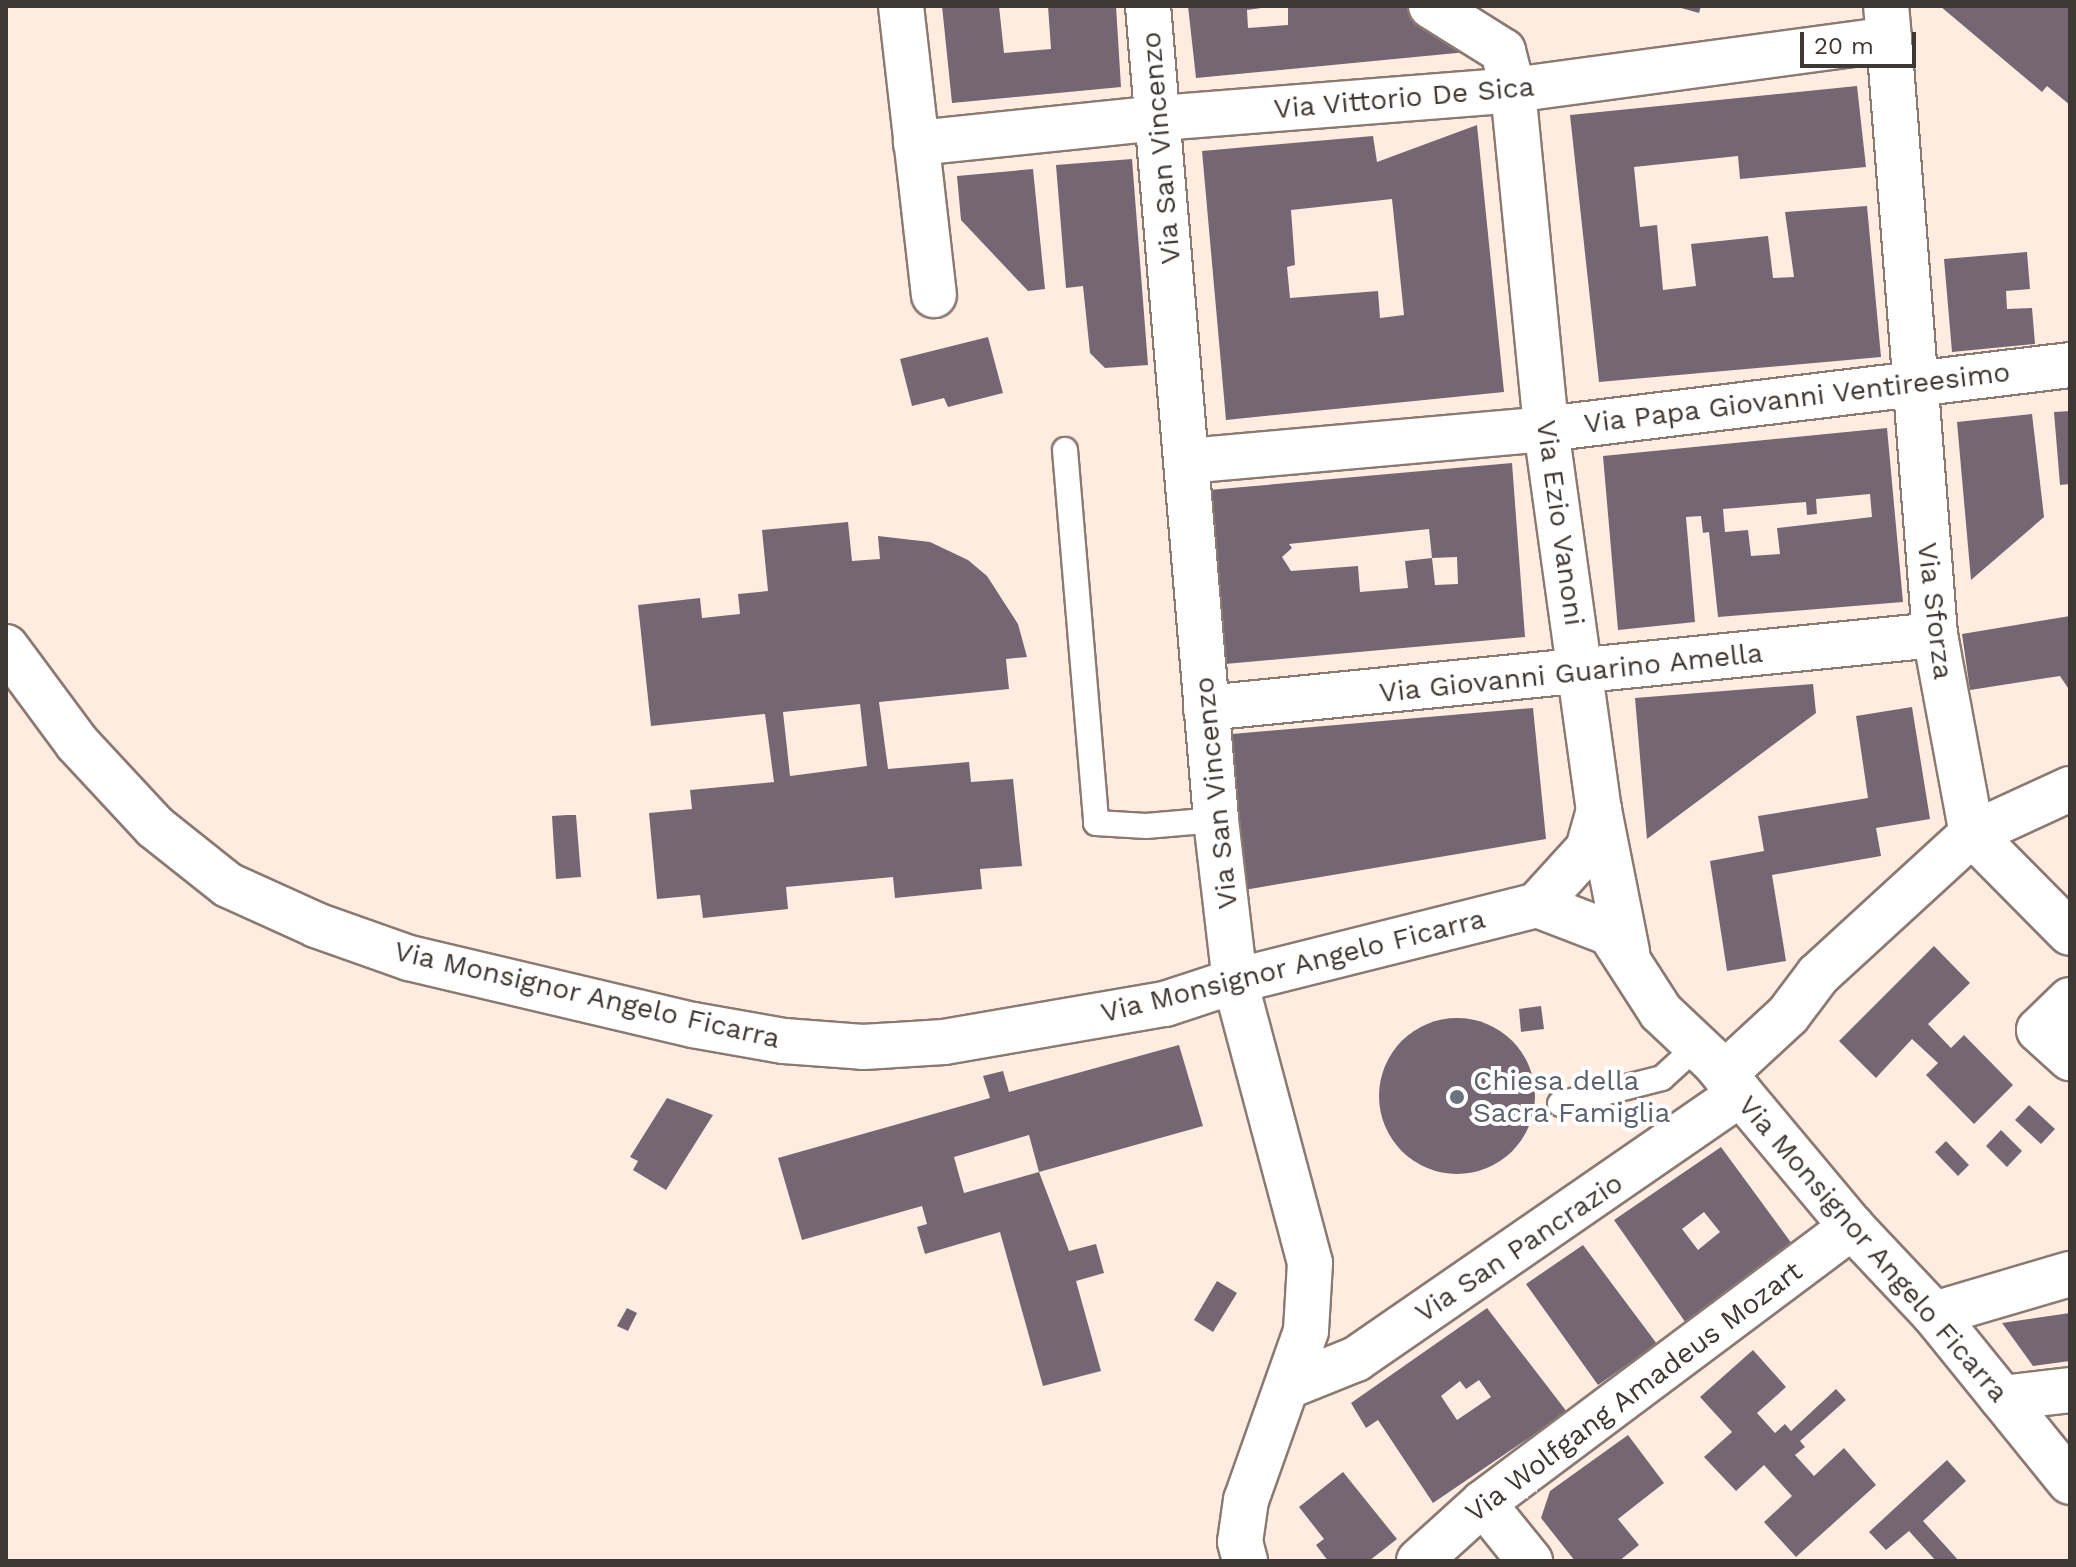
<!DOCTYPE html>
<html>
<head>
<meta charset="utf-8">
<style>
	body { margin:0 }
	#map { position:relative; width:2076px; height:1567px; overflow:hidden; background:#feece1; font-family:"Work Sans",sans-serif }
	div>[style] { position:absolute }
	.building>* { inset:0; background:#746773 }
	.round { border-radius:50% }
	.roads { filter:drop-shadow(2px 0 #8a7a71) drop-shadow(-2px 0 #8a7a71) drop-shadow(0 2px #8a7a71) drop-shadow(0 -2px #8a7a71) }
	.service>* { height:24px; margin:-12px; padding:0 12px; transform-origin:12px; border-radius:12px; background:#fff }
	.minor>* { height:44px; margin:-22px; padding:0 22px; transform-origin:22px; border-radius:22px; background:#fff }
	.tertiary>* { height:44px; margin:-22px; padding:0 22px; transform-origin:22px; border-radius:22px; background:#fff }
	.secondary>* { height:44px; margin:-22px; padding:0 22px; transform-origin:22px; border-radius:22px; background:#fff }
	.dots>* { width:22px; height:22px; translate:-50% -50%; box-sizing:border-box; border:4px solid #fff; border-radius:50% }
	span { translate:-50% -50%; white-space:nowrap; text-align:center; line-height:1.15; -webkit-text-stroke:8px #fff; paint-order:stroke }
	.street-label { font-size:28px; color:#3e3733 }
	.worship-label { font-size:28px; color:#5b616d }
	.left { translate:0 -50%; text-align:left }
	.frame { position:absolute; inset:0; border:8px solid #3e3733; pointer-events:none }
	.scale { position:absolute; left:1800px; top:32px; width:116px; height:36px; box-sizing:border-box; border:4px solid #3e3733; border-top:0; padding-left:10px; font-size:24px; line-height:28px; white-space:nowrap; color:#3e3733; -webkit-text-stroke:6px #fff; paint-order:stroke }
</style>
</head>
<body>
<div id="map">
	<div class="building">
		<i style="clip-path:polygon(942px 6px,999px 6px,1004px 53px,1051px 49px,1048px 6px,1116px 6px,1121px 87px,952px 103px)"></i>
		<i style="clip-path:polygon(1188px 6px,1276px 6px,1247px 10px,1248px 28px,1288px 25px,1288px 6px,1410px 6px,1467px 52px,1196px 78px)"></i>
		<i style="clip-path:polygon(1674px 6px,1701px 6px,1699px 13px)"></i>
		<i style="clip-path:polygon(1940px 6px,2070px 6px,2070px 105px,2047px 86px,2042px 92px)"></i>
		<i style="clip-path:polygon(1857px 86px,1866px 167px,1740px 179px,1738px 156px,1634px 167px,1640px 227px,1657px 225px,1663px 290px,1696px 286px,1691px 244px,1768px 236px,1773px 278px,1794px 277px,1785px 212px,1867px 206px,1881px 357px,1599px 382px,1570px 115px)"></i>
		<i style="clip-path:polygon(evenodd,1477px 125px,1504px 392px,1226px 420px,1202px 151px,1373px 136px,1377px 162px,1477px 125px,1392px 199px,1404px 315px,1380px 318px,1378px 291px,1290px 298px,1287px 267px,1295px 265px,1291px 210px,1392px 199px)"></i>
		<i style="clip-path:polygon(1132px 159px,1148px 365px,1105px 368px,1090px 353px,1083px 286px,1066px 288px,1056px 165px)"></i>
		<i style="clip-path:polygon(1033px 169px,1045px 289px,1028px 291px,961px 220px,957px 176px)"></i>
		<i style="clip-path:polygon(2027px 252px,2030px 289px,2006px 291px,2007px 309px,2032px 308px,2035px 344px,1952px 352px,1944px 259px)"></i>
		<i style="clip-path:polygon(988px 337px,1003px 393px,948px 407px,944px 398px,912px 406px,900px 359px)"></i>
		<i style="clip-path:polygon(2070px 411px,2070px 484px,2060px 485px,2054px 412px)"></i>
		<i style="clip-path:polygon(2032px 414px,2044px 517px,1971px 580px,1957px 422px)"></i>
		<i style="clip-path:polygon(evenodd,1887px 428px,1903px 602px,1718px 617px,1709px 532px,1703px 533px,1701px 516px,1686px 517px,1695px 622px,1618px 630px,1603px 456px,1887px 428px,1870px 494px,1872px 517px,1777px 528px,1780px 554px,1751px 556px,1748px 530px,1725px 532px,1723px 509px,1806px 502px,1807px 515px,1817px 514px,1816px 499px,1870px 494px)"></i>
		<i style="clip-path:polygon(evenodd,1512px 463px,1525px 637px,1225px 664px,1209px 490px,1512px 463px,1429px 529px,1432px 558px,1457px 557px,1458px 584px,1435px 585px,1432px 558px,1405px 561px,1408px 588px,1360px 592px,1358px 566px,1291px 571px,1282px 557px,1292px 548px,1289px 544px,1429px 529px)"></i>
		<i style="clip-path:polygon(evenodd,848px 522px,852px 561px,880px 559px,878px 536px,930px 542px,968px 560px,987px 576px,1018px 624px,1027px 657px,1006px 659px,1009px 689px,879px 702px,888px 769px,969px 762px,971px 782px,1013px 779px,1022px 866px,980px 869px,982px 889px,895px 898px,893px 877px,786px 887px,788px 909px,703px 918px,700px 895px,657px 899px,649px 813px,692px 809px,690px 790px,774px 782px,765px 714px,651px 726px,638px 605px,700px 598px,702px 618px,740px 614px,738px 594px,768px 591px,762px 530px,848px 522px,860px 704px,867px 766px,790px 776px,783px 712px,860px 704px)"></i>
		<i style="clip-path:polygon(2070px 616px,2070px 691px,2060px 676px,1970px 690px,1962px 634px)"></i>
		<i style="clip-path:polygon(1813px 684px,1816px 713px,1647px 839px,1635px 698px)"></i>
		<i style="clip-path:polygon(1912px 707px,1930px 819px,1876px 828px,1881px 856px,1772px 875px,1786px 961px,1727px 971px,1710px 861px,1764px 851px,1758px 816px,1868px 798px,1856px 716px)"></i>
		<i style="clip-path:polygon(1533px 708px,1546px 839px,1244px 890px,1232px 734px)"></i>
		<i style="clip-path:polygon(567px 815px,576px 815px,581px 877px,556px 879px,552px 816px)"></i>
		<i style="clip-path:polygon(1934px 946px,1970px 983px,1928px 1024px,1951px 1048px,1964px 1035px,2013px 1085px,1974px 1124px,1926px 1075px,1938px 1063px,1912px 1039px,1876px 1078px,1839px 1041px)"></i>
		<i style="clip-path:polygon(1541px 1006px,1544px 1029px,1521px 1032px,1519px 1009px)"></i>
		<i class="round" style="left:1379px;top:1018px;width:156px;height:156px"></i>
		<i style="clip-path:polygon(evenodd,1179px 1045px,1203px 1126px,1039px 1172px,1069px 1251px,1096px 1244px,1104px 1273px,1076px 1281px,1101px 1371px,1043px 1386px,1000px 1232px,925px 1254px,917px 1227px,927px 1224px,922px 1206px,802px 1240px,778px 1158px,990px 1098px,983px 1076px,1003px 1071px,1009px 1092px,1179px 1045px,1029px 1135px,1039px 1172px,964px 1193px,954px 1157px,1029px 1135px)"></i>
		<i style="clip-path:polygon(667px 1098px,713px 1115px,666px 1190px,633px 1170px,638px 1161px,630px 1157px)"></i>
		<i style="clip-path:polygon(2029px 1105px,2055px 1129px,2041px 1144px,2015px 1120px)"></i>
		<i style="clip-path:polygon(2001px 1130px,2022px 1151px,2007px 1167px,1986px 1146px)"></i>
		<i style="clip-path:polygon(1946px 1141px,1969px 1165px,1958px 1176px,1935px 1152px)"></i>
		<i style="clip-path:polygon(evenodd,1721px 1147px,1795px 1248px,1688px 1326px,1614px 1220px,1721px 1147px,1704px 1212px,1720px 1232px,1698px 1250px,1682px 1229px,1704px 1212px)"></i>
		<i style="clip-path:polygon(1583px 1245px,1657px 1344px,1598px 1385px,1526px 1284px)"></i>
		<i style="clip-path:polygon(1217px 1281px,1237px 1293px,1213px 1332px,1194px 1320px)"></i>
		<i style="clip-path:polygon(627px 1308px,637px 1313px,628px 1331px,617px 1326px)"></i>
		<i style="clip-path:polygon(evenodd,1487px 1308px,1567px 1412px,1433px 1503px,1378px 1420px,1366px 1428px,1351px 1403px,1487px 1308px,1479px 1380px,1491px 1397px,1457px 1420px,1441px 1396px,1460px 1381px,1466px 1389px,1479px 1380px)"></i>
		<i style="clip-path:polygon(2070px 1313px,2070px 1361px,2033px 1366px,2002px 1323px)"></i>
		<i style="clip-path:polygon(1753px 1350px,1786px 1387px,1757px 1413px,1775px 1433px,1785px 1424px,1791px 1431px,1836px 1389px,1846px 1400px,1800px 1441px,1805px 1447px,1795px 1455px,1814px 1476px,1844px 1448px,1876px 1485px,1796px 1557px,1764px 1522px,1792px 1496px,1764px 1465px,1736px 1491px,1704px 1457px,1732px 1432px,1700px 1397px)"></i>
		<i style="clip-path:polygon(1628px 1435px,1664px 1483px,1618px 1519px,1639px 1545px,1619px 1561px,1575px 1561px,1541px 1518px,1550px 1491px)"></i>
		<i style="clip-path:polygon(1947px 1460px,1966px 1481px,1923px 1521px,1959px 1561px,1936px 1561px,1909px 1531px,1886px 1550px,1869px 1532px)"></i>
		<i style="clip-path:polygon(1343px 1472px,1397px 1539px,1369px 1561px,1328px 1561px,1316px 1545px,1324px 1539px,1299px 1507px)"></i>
	</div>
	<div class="roads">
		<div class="service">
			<i style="left:1065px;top:450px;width:374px;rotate:85.2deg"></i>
			<i style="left:1096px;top:823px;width:50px;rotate:3.4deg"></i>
			<i style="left:1146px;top:826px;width:70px;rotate:-4.9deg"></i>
			<i style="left:1560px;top:1104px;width:105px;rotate:-14.3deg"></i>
			<i style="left:1662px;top:1078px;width:47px;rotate:-42.4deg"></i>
		</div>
		<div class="minor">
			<i style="left:901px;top:6px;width:291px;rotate:83.5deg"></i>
			<i style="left:1431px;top:6px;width:85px;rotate:32deg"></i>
			<i style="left:1503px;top:51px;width:40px;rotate:75.6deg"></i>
			<i style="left:1889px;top:39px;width:598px;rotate:85.59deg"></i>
			<i style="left:1935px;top:635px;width:202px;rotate:79.5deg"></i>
			<i style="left:916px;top:143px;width:245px;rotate:-5.9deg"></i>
			<i style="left:1188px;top:461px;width:359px;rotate:-5.1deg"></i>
			<i style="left:1546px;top:429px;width:528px;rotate:-6.96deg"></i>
			<i style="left:1206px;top:708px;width:733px;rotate:-5.72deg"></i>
			<i style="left:1972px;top:834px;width:139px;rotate:45.3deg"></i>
			<i style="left:2070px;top:1000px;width:43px;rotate:135.9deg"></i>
			<i style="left:2039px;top:1030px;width:42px;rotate:42.1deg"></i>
			<i style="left:1724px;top:1074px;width:87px;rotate:-42.7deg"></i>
			<i style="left:1788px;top:1015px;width:50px;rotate:-53.1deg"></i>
			<i style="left:1818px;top:975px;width:209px;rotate:-42.5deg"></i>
			<i style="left:1972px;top:834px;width:108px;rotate:-24.7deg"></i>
			<i style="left:1934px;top:1314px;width:142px;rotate:-16.4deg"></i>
			<i style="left:1289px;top:1386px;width:72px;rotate:-21.9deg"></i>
			<i style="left:1356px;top:1359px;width:467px;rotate:-34.6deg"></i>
			<i style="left:2002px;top:1398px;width:68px;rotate:-6.7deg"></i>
			<i style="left:1483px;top:1503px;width:75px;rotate:51deg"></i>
			<i style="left:1419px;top:1561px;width:86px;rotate:-42.2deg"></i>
			<i style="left:1483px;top:1503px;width:461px;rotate:-36.8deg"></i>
		</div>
		<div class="tertiary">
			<i style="left:1513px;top:90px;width:341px;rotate:84.4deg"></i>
			<i style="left:1546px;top:429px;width:385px;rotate:82.1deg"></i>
			<i style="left:1599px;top:810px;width:145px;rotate:78.8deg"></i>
			<i style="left:1160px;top:118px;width:354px;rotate:-4.5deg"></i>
			<i style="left:1513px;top:90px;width:379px;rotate:-7.7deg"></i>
			<i style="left:1889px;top:39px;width:33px;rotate:-95deg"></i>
			<i style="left:1537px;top:905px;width:76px;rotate:-47.7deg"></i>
			<i style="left:1588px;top:849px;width:41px;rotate:-74.2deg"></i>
			<i style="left:1235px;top:981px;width:311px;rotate:-14.1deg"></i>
			<i style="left:1537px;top:905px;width:78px;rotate:21deg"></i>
			<i style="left:1610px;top:933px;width:94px;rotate:57.2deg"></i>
			<i style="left:1661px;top:1012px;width:73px;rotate:43.3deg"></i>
			<i style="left:1714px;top:1062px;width:215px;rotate:50.1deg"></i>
			<i style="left:1852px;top:1227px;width:120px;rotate:46.7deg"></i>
			<i style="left:1934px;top:1314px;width:216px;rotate:51deg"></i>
		</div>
		<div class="secondary">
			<i style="left:1148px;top:6px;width:817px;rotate:85.22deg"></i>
			<i style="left:1216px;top:820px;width:162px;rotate:83.3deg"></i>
			<i style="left:1235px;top:981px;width:292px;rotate:75.1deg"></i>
			<i style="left:1310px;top:1263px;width:68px;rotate:93.4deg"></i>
			<i style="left:1306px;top:1331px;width:179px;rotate:109.5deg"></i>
			<i style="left:1246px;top:1500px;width:42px;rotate:98.1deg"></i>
			<i style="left:1240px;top:1542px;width:20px;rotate:75deg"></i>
			<i style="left:6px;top:647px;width:119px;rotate:53.5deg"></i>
			<i style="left:77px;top:743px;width:115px;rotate:47.1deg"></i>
			<i style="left:155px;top:827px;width:93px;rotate:38.5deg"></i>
			<i style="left:228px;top:885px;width:97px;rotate:24.4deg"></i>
			<i style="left:316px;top:925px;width:99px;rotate:19.5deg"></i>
			<i style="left:409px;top:958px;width:292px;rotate:13.3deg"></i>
			<i style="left:693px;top:1025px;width:92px;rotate:10deg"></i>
			<i style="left:784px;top:1041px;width:79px;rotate:4.3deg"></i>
			<i style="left:863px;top:1047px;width:81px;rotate:-3.5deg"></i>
			<i style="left:944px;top:1042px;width:224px;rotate:-9.8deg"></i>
			<i style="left:1165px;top:1004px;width:74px;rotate:-18.2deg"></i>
		</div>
	</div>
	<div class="dots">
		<i style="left:1457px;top:1097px;background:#6b7280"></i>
	</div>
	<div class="street-label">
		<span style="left:1404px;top:98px;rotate:-5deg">Via Vittorio De Sica</span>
		<span style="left:1161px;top:148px;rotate:-95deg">Via San Vincenzo</span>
		<span style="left:1797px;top:398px;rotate:-7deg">Via Papa Giovanni Ventireesimo</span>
		<span style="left:1560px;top:523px;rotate:82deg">Via Ezio Vanoni</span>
		<span style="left:1935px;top:611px;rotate:83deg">Via Sforza</span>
		<span style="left:1571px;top:673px;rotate:-6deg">Via Giovanni Guarino Amella</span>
		<span style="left:1216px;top:793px;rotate:-96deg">Via San Vincenzo</span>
		<span style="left:1293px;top:966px;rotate:-14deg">Via Monsignor Angelo Ficarra</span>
		<span style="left:587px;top:995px;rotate:13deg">Via Monsignor Angelo Ficarra</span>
		<span style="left:1519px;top:1248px;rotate:-34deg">Via San Pancrazio</span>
		<span style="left:1873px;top:1249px;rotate:49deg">Via Monsignor Angelo Ficarra</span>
		<span style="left:1634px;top:1392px;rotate:-37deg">Via Wolfgang Amadeus Mozart</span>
	</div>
	<div class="worship-label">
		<span class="left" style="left:1473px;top:1097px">Chiesa della<br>Sacra Famiglia</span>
	</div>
	<div class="frame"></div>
	<div class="scale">20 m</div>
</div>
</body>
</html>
